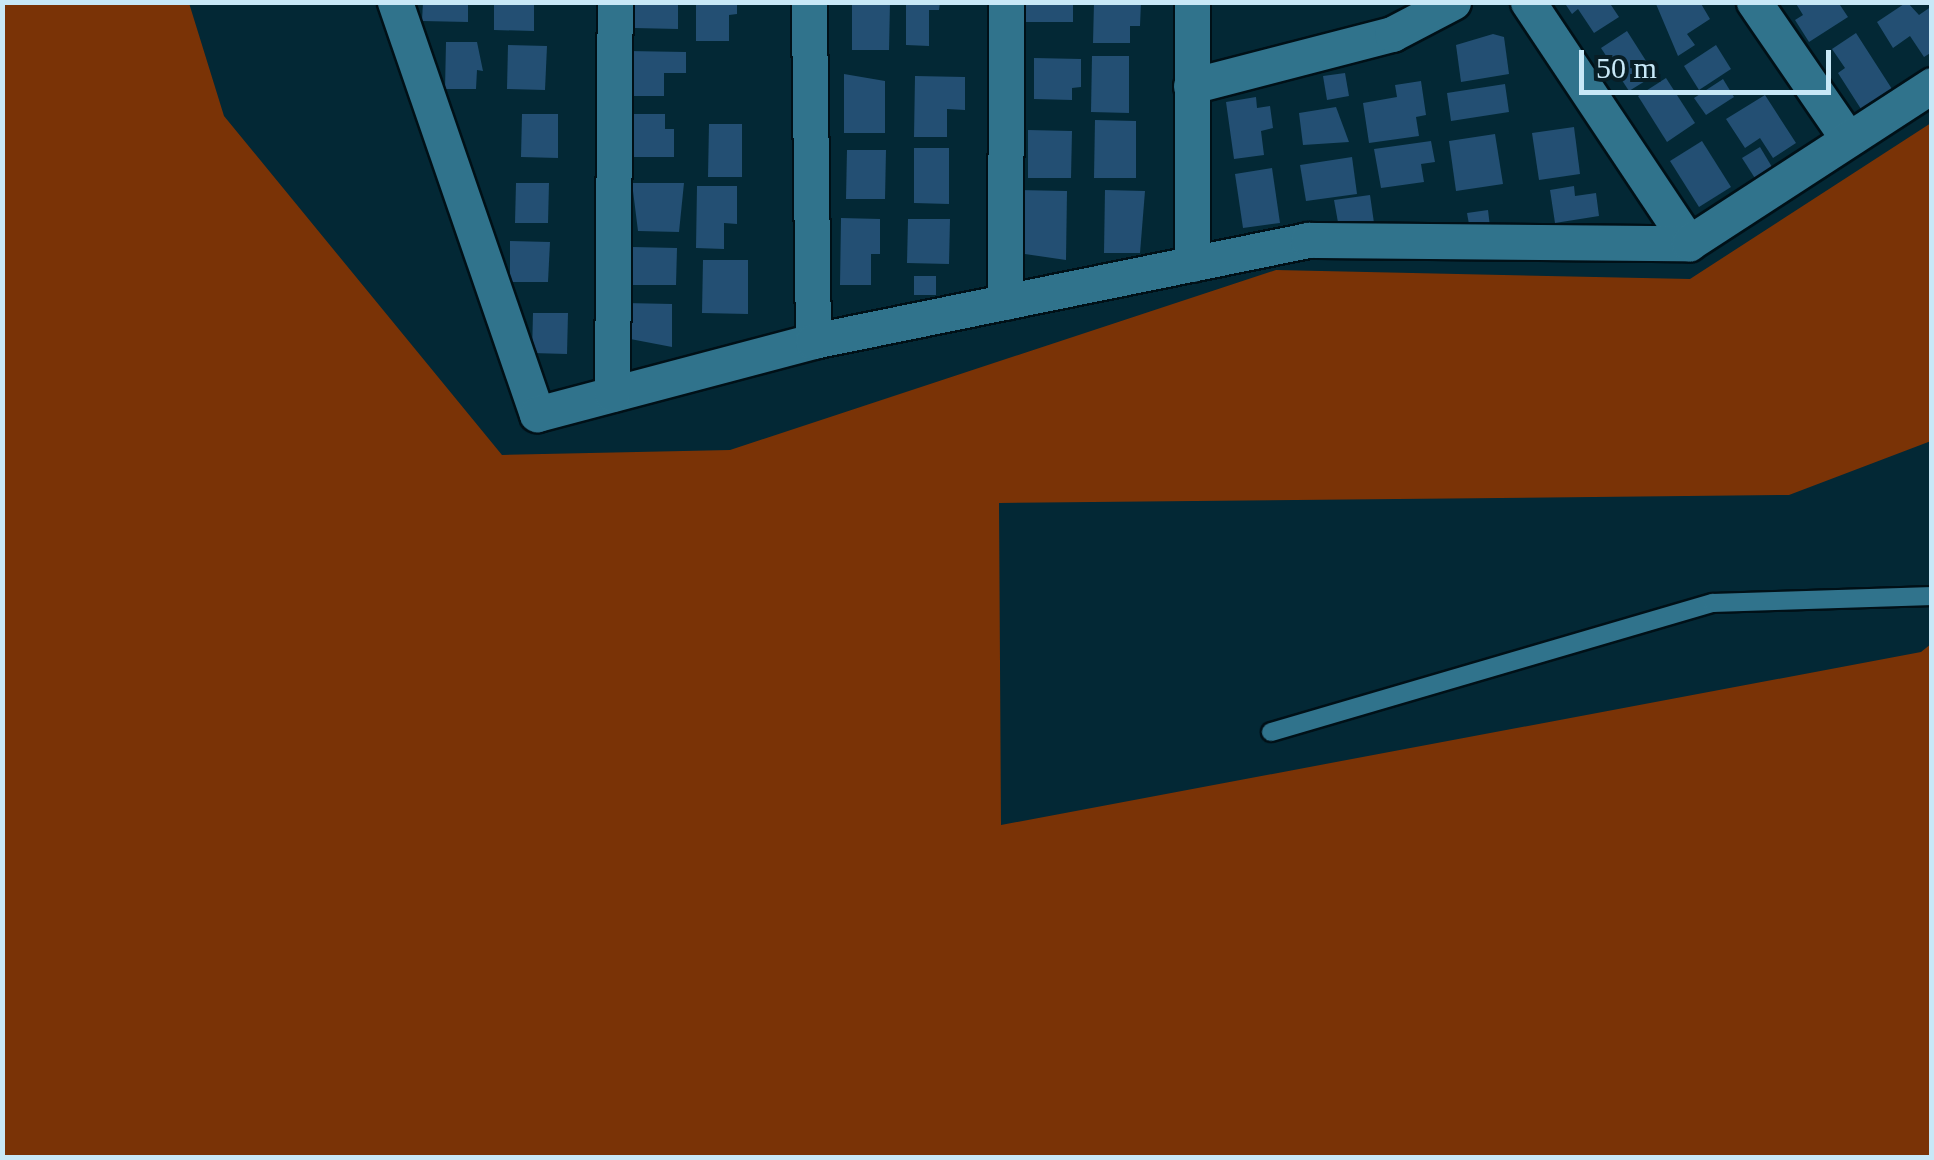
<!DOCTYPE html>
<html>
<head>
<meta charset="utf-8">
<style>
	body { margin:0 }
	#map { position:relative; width:1934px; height:1160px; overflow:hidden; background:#032835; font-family:"Times New Roman",serif }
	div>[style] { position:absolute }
	.forest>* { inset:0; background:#7a3306 }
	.building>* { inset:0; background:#234f73 }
	.roads { filter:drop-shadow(2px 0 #001017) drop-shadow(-2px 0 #001017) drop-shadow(0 2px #001017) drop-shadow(0 -2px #001017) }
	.service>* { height:18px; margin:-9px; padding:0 9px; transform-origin:9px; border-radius:9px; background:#30738c }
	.minor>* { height:35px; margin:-17.5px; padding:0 17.5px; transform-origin:17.5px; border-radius:17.5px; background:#30738c }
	span { translate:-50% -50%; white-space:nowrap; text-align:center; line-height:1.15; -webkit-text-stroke:9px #081e26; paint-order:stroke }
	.frame { position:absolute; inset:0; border:5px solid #c8e8f7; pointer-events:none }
	.scale { position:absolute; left:1579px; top:50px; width:252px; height:45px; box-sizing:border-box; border:5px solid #c8e8f7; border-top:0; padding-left:12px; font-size:30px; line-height:35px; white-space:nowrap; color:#c8e8f7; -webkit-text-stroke:8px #081e26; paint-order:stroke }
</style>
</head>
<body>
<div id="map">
	<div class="forest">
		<i style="clip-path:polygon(2px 3px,189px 3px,224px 116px,502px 455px,730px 450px,1276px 270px,1690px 279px,1931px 123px,1931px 441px,1789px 495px,999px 503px,1001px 825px,1921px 652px,1931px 644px,1931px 1157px,3px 1157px)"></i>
	</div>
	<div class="building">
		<i style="clip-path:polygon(423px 2px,468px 2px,468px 22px,422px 21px)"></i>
		<i style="clip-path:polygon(494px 2px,534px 2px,534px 31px,494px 30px)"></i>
		<i style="clip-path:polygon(634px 2px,678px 2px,678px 29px,634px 28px)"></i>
		<i style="clip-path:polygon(696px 2px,737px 2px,737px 14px,729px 15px,729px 41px,696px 41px)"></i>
		<i style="clip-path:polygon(852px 2px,890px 2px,889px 50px,852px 50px)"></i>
		<i style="clip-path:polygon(906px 2px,940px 2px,939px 10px,929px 10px,929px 46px,906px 45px)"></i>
		<i style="clip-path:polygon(1026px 2px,1073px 2px,1073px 22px,1026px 22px)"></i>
		<i style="clip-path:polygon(1094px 2px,1141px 2px,1140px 26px,1130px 26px,1130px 43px,1093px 43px)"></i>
		<i style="clip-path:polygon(1564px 2px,1609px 2px,1619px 17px,1594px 33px,1578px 9px,1572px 14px)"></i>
		<i style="clip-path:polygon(1700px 2px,1710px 19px,1687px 34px,1695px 45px,1678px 56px,1656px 4px)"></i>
		<i style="clip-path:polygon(1795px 2px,1838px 2px,1848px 17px,1809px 42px,1795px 20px,1803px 15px)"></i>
		<i style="clip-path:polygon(1907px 2px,1919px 15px,1932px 6px,1932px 52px,1924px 57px,1910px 36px,1893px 48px,1877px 22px)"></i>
		<i style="clip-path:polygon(1627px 31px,1655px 75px,1629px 91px,1601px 48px)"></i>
		<i style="clip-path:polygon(1856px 33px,1892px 89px,1861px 109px,1838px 73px,1845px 68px,1832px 49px)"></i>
		<i style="clip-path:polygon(1493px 34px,1504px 37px,1509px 74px,1461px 82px,1456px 45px)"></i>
		<i style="clip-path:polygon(446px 42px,477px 42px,483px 71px,477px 70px,476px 89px,445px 89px)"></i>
		<i style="clip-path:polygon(508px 45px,547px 46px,545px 90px,507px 89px)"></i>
		<i style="clip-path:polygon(1716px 45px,1731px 69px,1699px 90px,1684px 66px)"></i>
		<i style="clip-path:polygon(628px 51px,686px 52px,686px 73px,664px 73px,664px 96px,628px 96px)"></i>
		<i style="clip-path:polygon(1092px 56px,1129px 56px,1129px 113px,1091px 112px)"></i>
		<i style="clip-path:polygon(1034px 58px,1081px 59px,1081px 87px,1072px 88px,1072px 100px,1034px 99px)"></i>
		<i style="clip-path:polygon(1345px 73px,1349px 96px,1327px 100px,1323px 76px)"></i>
		<i style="clip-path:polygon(844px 74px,885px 81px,885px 133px,844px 133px)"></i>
		<i style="clip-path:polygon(915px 76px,965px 77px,965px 110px,947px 109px,947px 137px,914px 137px)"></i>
		<i style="clip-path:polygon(1666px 78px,1695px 123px,1667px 142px,1638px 96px)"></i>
		<i style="clip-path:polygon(1723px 79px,1734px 97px,1706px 115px,1694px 98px)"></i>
		<i style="clip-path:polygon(1421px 81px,1426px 115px,1416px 117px,1419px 136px,1369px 143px,1363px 103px,1397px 97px,1395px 85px)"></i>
		<i style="clip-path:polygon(1505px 84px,1509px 112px,1451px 121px,1447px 93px)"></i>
		<i style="clip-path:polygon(1765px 95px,1796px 143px,1773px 158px,1760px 138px,1745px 148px,1726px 119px)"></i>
		<i style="clip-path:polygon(1256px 97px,1257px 108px,1270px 106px,1273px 128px,1261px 131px,1264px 155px,1234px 159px,1226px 102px)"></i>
		<i style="clip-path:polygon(1336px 107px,1349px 142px,1303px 145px,1299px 113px)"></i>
		<i style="clip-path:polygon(522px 114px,558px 114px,558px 158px,521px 157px)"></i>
		<i style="clip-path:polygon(632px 114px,665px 114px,665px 129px,674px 129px,674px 157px,632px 157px)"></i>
		<i style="clip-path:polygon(1095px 120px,1136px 121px,1136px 178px,1094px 178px)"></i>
		<i style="clip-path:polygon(709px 124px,742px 124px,742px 177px,708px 177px)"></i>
		<i style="clip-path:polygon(1574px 127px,1580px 174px,1539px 180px,1532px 133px)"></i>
		<i style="clip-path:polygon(1028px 130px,1072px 131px,1071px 178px,1028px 178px)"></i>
		<i style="clip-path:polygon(1495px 134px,1503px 184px,1456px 191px,1449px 141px)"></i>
		<i style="clip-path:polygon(1431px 141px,1435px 162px,1421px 164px,1424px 182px,1381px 188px,1374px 149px)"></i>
		<i style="clip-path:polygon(1702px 141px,1731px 187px,1699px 207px,1670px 161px)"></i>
		<i style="clip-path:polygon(1760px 147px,1775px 172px,1758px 183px,1742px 158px)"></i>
		<i style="clip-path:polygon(914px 148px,949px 148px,949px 204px,914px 203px)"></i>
		<i style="clip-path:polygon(847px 150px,886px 150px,885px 199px,846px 199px)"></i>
		<i style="clip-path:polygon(1352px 157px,1357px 194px,1306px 201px,1300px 165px)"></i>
		<i style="clip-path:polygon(1272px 168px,1280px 223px,1243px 228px,1235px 174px)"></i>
		<i style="clip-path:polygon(516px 183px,549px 183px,548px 223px,515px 223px)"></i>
		<i style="clip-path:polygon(632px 183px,684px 183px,679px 232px,638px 231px)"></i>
		<i style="clip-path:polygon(697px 186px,737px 186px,737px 224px,724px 223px,724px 249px,696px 248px)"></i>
		<i style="clip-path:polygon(1574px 186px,1575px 196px,1596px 193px,1599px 216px,1555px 223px,1550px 190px)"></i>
		<i style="clip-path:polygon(1018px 190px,1067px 191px,1066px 260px,1018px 253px)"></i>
		<i style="clip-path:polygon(1105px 190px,1145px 191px,1140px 253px,1104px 253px)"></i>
		<i style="clip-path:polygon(1370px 195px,1374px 223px,1339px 228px,1334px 200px)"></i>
		<i style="clip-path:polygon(1488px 210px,1490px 227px,1470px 230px,1467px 213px)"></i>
		<i style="clip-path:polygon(841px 218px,880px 219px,880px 254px,871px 254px,871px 285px,840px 285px)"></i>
		<i style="clip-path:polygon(908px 219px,950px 219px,949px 264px,907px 263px)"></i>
		<i style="clip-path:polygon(510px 241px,550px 242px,548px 282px,510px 282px)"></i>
		<i style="clip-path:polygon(633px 247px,677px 248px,676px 285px,633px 285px)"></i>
		<i style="clip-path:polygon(703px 260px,748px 260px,748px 314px,702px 313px)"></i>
		<i style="clip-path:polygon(914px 276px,936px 276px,936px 295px,914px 295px)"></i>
		<i style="clip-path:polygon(625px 303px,672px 304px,672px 347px,625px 338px)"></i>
		<i style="clip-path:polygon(533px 313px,568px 313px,567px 354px,532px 353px)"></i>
	</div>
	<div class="roads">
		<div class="service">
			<i style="left:1271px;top:732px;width:460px;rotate:-16.3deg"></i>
			<i style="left:1713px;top:603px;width:219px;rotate:-1.8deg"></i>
		</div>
		<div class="minor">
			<i style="left:395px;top:2px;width:436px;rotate:71deg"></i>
			<i style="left:537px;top:414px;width:285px;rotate:-14.8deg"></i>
			<i style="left:813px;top:341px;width:339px;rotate:-90.7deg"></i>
			<i style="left:1528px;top:2px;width:290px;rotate:56.3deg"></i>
			<i style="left:1754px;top:2px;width:166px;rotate:55.5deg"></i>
			<i style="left:1191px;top:86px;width:208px;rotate:-14.5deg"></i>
			<i style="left:1392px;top:34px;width:69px;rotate:-27.7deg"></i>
			<i style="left:1192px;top:264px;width:262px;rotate:-90deg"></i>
			<i style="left:1005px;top:302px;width:300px;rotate:-89.8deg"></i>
			<i style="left:813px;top:341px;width:505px;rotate:-11.53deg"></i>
			<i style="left:1308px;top:240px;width:381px;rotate:0.5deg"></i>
			<i style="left:1689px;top:243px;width:290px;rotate:-33deg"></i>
			<i style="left:612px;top:394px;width:392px;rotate:-89.6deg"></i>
		</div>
	</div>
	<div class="frame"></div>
	<div class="scale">50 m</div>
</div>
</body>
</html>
